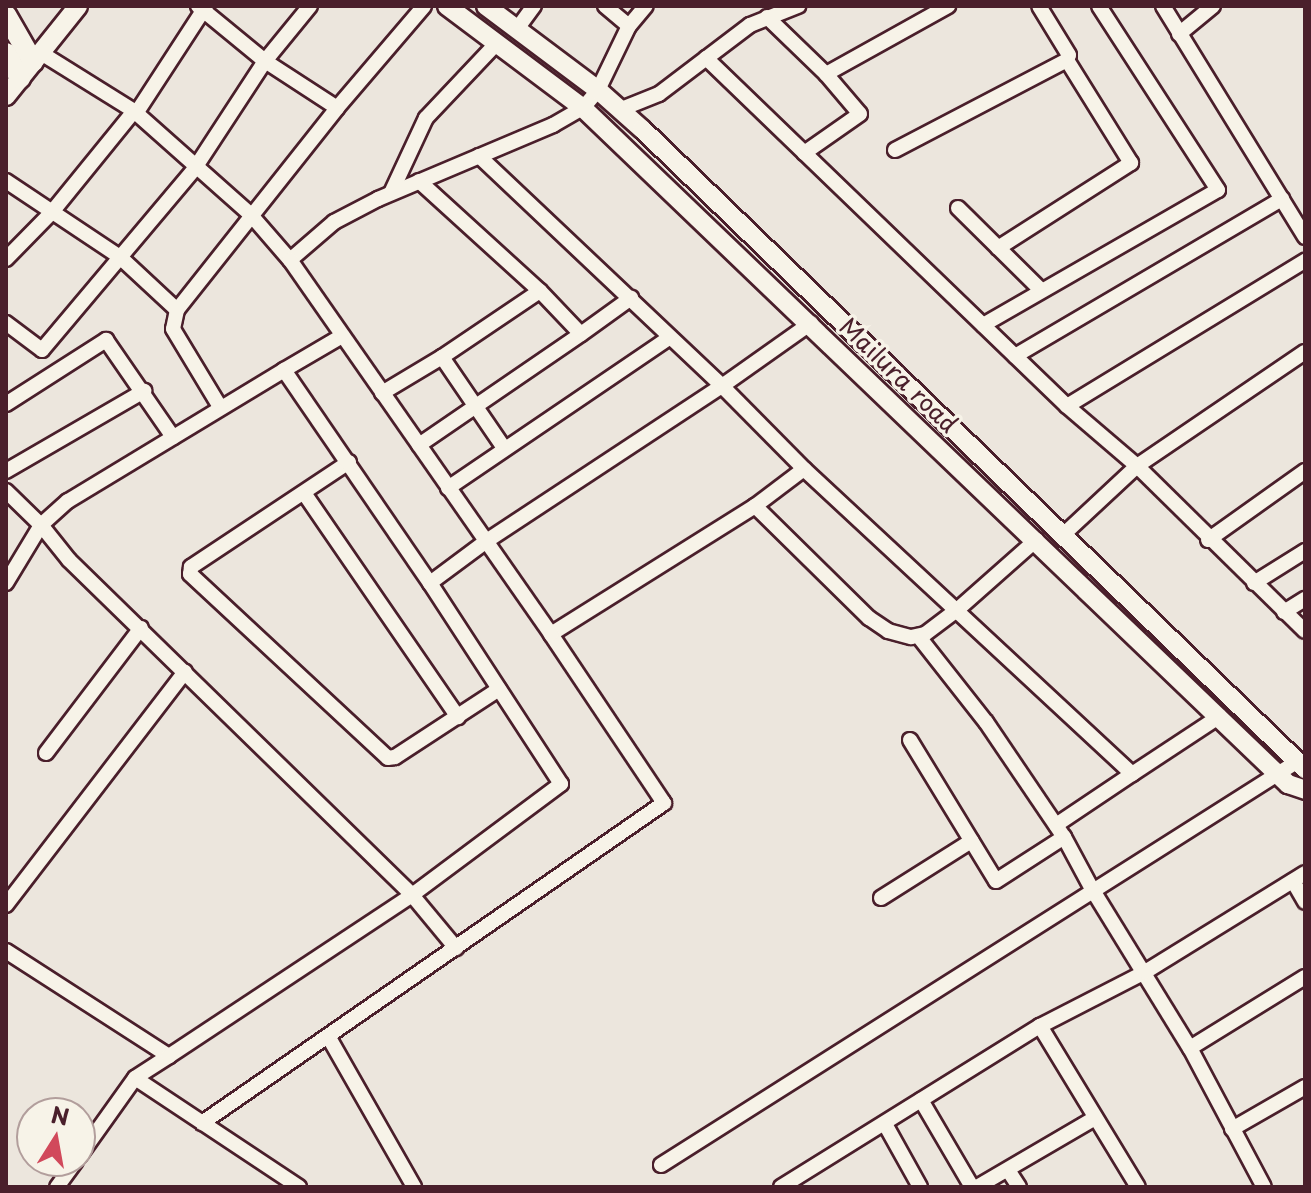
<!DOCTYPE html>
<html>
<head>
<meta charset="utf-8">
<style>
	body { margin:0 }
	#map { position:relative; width:1311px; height:1193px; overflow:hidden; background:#ece6dd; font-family:"Playpen Sans",sans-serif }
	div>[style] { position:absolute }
	.roads { filter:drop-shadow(2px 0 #4a1f2b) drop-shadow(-2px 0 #4a1f2b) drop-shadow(0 2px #4a1f2b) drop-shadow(0 -2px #4a1f2b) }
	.minor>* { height:14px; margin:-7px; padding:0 7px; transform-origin:7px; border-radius:7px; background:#f7f3e8 }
	.tertiary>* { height:18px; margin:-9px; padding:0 9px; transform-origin:9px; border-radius:9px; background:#f7f3e8 }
	.secondary>* { height:20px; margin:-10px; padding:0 10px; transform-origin:10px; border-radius:10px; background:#f7f3e8 }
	span { translate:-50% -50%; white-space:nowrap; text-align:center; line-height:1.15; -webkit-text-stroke:7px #f7f3e8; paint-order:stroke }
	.street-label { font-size:24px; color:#4a1f2b }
	.frame { position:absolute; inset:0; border:8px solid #4a1f2b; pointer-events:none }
	.north { position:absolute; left:16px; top:1097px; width:80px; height:80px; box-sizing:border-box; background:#f7f3e8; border:2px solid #b29e9c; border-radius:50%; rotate:11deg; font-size:22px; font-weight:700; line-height:32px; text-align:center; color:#4a1f2b }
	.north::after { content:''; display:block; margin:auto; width:28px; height:36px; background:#d1495b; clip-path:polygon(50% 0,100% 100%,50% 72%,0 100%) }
</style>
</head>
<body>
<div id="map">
	<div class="roads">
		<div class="minor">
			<i style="left:198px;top:6px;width:87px;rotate:39.4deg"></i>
			<i style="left:265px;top:61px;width:86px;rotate:33.1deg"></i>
			<i style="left:605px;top:6px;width:31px;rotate:40deg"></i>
			<i style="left:1163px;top:6px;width:271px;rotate:58.4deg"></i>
			<i style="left:767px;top:17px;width:82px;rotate:44deg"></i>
			<i style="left:826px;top:74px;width:52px;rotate:49.6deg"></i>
			<i style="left:860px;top:114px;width:68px;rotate:145.1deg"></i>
			<i style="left:517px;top:29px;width:29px;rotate:-54deg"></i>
			<i style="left:1179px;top:34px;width:44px;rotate:-39.5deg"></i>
			<i style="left:41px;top:53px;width:110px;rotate:31.9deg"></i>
			<i style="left:134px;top:111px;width:157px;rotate:41.6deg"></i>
			<i style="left:251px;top:215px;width:60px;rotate:49.1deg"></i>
			<i style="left:290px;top:260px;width:58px;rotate:-40.8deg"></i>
			<i style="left:334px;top:222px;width:50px;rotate:-27.6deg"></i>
			<i style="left:378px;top:199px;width:190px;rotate:-22.9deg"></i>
			<i style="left:553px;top:125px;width:34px;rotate:-30deg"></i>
			<i style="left:583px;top:108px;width:23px;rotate:-50deg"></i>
			<i style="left:598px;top:90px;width:71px;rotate:-64.2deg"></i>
			<i style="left:629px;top:26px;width:26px;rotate:-50deg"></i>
			<i style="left:706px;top:58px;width:501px;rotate:43.95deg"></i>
			<i style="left:1067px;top:406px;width:92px;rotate:40.6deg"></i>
			<i style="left:1137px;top:466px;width:235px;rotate:44.5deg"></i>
			<i style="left:826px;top:74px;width:140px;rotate:-29.1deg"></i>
			<i style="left:619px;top:110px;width:43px;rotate:-21.8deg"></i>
			<i style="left:659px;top:94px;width:114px;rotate:-37.2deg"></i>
			<i style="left:750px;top:25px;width:52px;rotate:-21.6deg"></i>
			<i style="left:895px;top:150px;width:194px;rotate:-27.6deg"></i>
			<i style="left:1067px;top:60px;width:5px;rotate:-68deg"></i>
			<i style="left:1069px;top:55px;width:57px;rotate:-121.5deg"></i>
			<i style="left:479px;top:156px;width:335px;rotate:43.4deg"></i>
			<i style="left:722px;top:386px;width:117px;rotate:45.3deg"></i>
			<i style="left:804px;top:469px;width:448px;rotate:42.9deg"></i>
			<i style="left:1132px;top:774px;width:105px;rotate:-33.4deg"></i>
			<i style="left:6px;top:181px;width:137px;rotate:33.7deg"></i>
			<i style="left:120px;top:257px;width:78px;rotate:42.9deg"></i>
			<i style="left:177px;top:310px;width:258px;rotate:-51.6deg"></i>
			<i style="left:337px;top:108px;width:134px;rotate:-49.5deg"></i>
			<i style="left:419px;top:181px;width:164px;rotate:42.3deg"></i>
			<i style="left:540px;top:291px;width:59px;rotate:46.4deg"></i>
			<i style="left:581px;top:334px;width:62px;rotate:-35.8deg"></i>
			<i style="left:391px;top:193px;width:83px;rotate:-65deg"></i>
			<i style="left:426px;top:118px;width:102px;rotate:-46.6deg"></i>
			<i style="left:958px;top:208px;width:117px;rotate:44.7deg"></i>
			<i style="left:998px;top:248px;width:158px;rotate:-32.6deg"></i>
			<i style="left:1131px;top:163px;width:121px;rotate:-121.9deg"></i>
			<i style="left:6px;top:259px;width:66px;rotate:-45.6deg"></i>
			<i style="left:52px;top:212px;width:130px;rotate:-50.9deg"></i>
			<i style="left:134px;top:111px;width:3px;rotate:18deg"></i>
			<i style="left:137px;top:112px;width:126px;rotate:-56.9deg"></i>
			<i style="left:177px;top:310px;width:19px;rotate:102deg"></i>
			<i style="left:173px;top:329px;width:91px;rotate:58.9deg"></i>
			<i style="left:6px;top:323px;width:45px;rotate:36.9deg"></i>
			<i style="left:42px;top:350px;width:238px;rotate:-49.9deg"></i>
			<i style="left:195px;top:168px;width:128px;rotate:-56.8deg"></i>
			<i style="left:265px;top:61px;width:71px;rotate:-50.7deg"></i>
			<i style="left:983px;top:325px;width:271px;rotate:-29.9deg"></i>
			<i style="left:1218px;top:190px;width:219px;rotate:-122.9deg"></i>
			<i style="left:1015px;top:356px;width:310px;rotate:-30.5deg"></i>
			<i style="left:284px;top:370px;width:67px;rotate:-30.4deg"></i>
			<i style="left:382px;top:393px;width:70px;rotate:-31deg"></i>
			<i style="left:6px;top:404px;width:119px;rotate:-32.6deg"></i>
			<i style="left:106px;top:340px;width:118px;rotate:55.4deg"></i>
			<i style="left:1067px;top:406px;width:279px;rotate:-31.4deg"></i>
			<i style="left:419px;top:445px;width:196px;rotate:-34.4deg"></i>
			<i style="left:504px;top:448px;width:110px;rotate:-124.3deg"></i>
			<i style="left:442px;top:357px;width:118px;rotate:-34deg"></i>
			<i style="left:349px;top:462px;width:190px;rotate:146.4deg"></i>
			<i style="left:191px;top:567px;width:7px;rotate:98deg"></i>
			<i style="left:190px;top:574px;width:270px;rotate:42.9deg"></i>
			<i style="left:388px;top:758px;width:7px;rotate:-8deg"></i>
			<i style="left:395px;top:757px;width:124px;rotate:-33.2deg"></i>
			<i style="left:6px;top:471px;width:160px;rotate:-30.1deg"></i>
			<i style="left:448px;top:488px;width:267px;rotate:-34.2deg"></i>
			<i style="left:6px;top:491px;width:49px;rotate:44.2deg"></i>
			<i style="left:41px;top:525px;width:45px;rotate:51.3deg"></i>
			<i style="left:69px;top:560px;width:479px;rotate:44.3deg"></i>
			<i style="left:412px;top:895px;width:69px;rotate:50.3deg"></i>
			<i style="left:304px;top:493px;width:272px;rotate:55.5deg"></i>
			<i style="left:755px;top:506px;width:160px;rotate:44.5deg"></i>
			<i style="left:869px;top:618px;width:23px;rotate:34deg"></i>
			<i style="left:888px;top:631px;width:24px;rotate:15deg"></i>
			<i style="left:911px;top:637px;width:14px;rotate:-12deg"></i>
			<i style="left:925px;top:634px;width:40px;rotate:-37deg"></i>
			<i style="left:957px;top:610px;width:106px;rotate:-41.5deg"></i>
			<i style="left:1063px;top:535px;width:101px;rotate:-43deg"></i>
			<i style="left:1137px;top:466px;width:203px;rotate:-34.2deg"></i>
			<i style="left:1208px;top:540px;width:119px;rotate:-35.4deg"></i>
			<i style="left:6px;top:583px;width:68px;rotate:-58.9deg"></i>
			<i style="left:41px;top:525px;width:36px;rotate:-42deg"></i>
			<i style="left:68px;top:501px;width:253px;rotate:-31.2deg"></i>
			<i style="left:284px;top:370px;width:258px;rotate:55.6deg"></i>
			<i style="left:1254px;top:583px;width:60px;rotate:-32.1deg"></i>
			<i style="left:1284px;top:612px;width:25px;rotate:-32deg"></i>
			<i style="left:551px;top:634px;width:241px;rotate:-32.1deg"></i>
			<i style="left:755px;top:506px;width:61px;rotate:-37.1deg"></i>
			<i style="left:919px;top:637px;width:108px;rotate:51.8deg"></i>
			<i style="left:986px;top:722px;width:139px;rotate:55.9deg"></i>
			<i style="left:1064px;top:837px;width:59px;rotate:61.7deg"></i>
			<i style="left:1092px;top:889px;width:187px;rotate:58.4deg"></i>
			<i style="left:1190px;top:1048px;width:157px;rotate:62deg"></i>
			<i style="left:910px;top:740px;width:165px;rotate:58.6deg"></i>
			<i style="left:996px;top:881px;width:81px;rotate:-32.9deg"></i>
			<i style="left:46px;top:753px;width:157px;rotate:-52.8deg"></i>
			<i style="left:1056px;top:825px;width:92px;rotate:-33.9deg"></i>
			<i style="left:1293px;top:881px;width:24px;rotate:60deg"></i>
			<i style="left:881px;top:898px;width:107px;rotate:-32.3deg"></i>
			<i style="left:6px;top:905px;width:294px;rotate:-52.5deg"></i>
			<i style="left:6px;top:951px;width:194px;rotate:32.8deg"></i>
			<i style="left:169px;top:1056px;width:40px;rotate:147.1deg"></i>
			<i style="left:135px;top:1078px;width:95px;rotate:125.5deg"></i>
			<i style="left:1040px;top:1026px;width:188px;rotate:58.7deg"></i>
			<i style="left:328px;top:1036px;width:174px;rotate:60.3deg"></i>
			<i style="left:1190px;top:1048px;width:135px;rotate:-31.7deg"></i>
			<i style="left:169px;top:1056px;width:291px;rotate:-33.5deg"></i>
			<i style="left:412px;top:895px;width:186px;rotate:-36.7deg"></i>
			<i style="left:561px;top:784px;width:240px;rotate:-123.1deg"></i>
			<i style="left:430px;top:583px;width:69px;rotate:-36.7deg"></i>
			<i style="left:485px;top:542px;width:284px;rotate:-33.4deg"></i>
			<i style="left:722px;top:386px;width:109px;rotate:-35.3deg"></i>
			<i style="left:135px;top:1078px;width:197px;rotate:33.6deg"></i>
			<i style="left:921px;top:1100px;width:101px;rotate:59.6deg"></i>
			<i style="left:202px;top:1123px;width:562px;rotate:-34.71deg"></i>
			<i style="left:664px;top:803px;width:203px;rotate:-123.8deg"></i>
			<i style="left:551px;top:634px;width:456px;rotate:-124.9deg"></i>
			<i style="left:885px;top:1124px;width:72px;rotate:60.9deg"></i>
			<i style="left:1232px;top:1129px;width:84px;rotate:-29.9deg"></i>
			<i style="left:661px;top:1165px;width:754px;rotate:-32.38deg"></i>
			<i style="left:1008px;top:1170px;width:20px;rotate:57deg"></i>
			<i style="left:57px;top:1187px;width:32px;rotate:-54deg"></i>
			<i style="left:781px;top:1187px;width:305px;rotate:-31.9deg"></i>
			<i style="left:1040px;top:1026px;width:118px;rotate:-27.2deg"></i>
			<i style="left:1145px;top:972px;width:188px;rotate:-31.7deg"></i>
			<i style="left:977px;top:1187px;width:137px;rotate:-30.3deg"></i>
		</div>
		<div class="tertiary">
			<i style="left:447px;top:6px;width:170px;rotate:36.9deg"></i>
			<i style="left:583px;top:108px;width:977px;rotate:43.8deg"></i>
			<i style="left:1288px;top:784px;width:18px;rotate:19deg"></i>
			<i style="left:486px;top:6px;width:140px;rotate:36.9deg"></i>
			<i style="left:598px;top:90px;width:59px;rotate:41.6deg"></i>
			<i style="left:642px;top:129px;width:922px;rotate:43.99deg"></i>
			<i style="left:6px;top:96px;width:115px;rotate:-51.3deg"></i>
		</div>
		<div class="secondary">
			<i style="left:6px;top:15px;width:54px;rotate:60.1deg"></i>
			<i style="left:6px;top:53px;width:29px;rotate:61deg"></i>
		</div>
	</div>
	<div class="street-label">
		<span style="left:899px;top:375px;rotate:44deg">Mailura road</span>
	</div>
	<div class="frame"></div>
	<div class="north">N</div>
</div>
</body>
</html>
